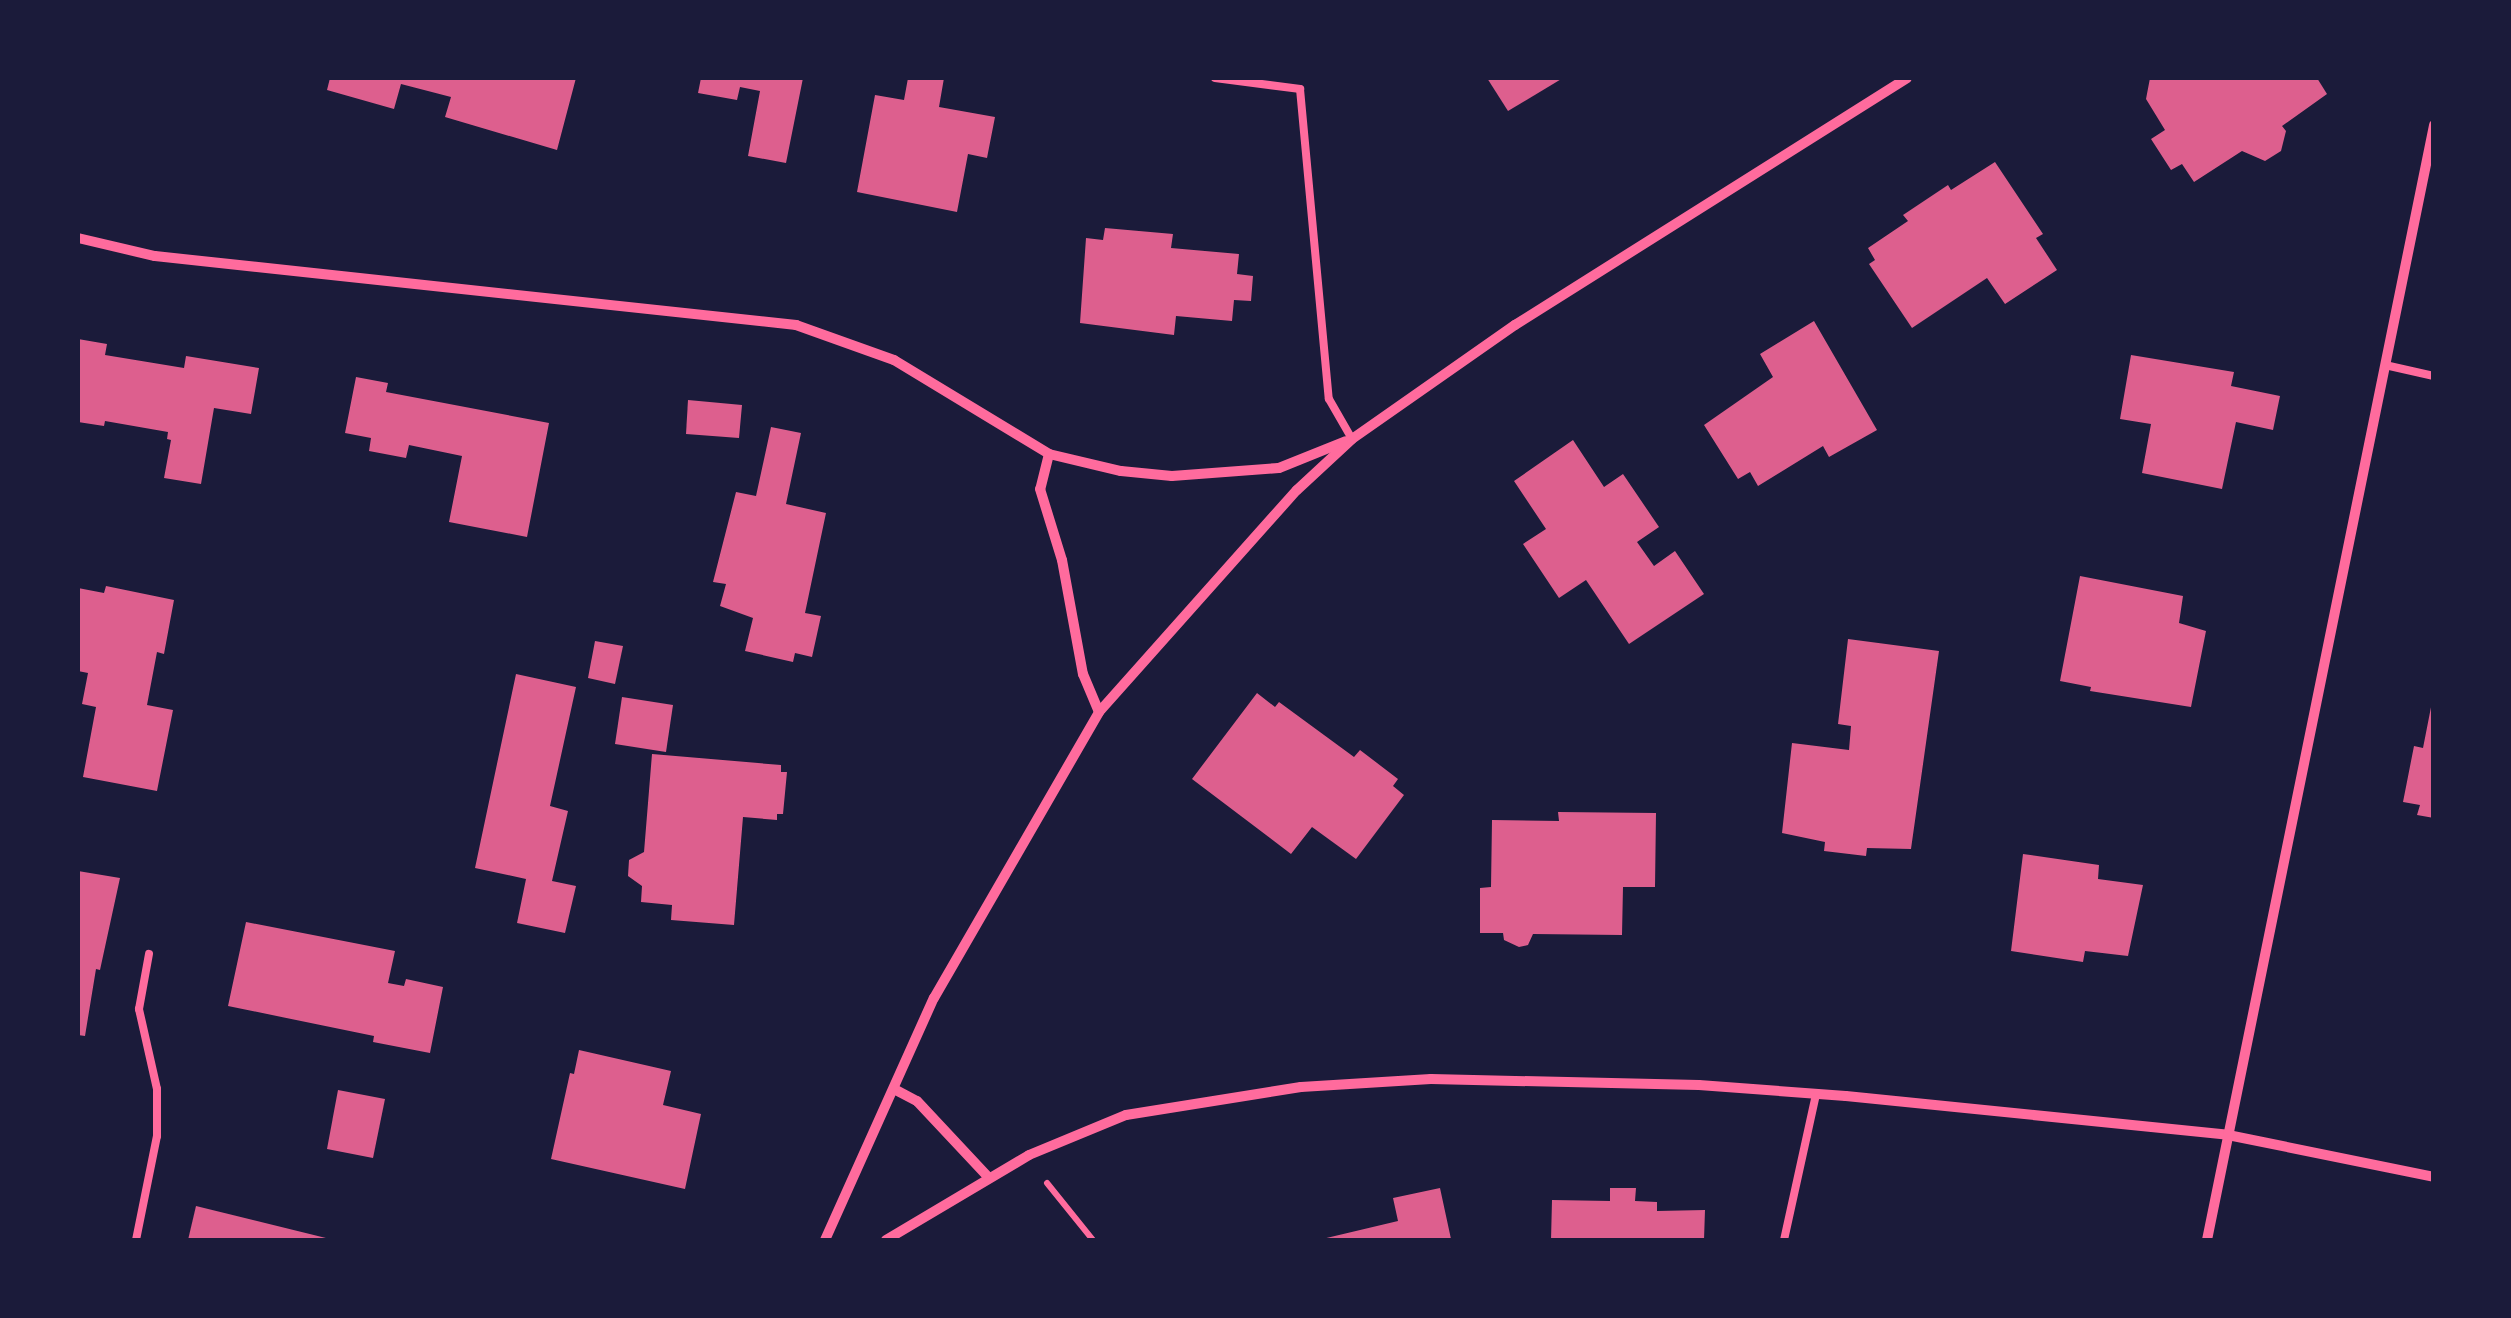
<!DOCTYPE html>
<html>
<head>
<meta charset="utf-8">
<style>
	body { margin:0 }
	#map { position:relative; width:2511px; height:1318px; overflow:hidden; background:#1b1b3a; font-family:Quicksand,sans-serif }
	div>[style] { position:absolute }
	.building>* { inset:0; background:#dd5f8e }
	.path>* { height:6px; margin:-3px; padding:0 3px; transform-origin:3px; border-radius:3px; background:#ff6b9d }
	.service>* { height:8px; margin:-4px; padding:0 4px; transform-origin:4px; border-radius:4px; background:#ff6b9d }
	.minor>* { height:10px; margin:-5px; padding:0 5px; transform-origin:5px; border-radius:5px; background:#ff6b9d }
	span { translate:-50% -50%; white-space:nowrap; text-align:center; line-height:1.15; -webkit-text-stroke:10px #1b1b3a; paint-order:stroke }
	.frame { position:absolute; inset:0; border:80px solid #1b1b3a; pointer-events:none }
</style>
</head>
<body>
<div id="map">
	<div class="building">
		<i style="clip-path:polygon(330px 78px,576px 78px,557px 150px,445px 117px,451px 97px,401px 84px,394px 109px,327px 90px)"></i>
		<i style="clip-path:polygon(701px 78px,803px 78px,786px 163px,748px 156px,760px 91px,740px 87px,737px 100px,698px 93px)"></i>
		<i style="clip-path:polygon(908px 78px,944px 78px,939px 107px,995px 117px,987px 158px,968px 154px,957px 212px,857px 192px,875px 95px,904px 100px)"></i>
		<i style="clip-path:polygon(1487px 78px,1563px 78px,1508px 111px)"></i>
		<i style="clip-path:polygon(2150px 78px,2317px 78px,2327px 94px,2282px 126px,2286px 131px,2281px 151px,2265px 161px,2242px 151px,2194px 182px,2182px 164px,2171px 170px,2151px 139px,2165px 130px,2146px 99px)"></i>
		<i style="clip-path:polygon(1995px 162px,2043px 234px,2036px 238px,2057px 270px,2005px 304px,1987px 278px,1912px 328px,1869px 264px,1875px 260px,1868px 248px,1908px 221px,1903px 215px,1948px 185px,1951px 190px)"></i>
		<i style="clip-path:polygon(1105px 228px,1173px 234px,1171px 248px,1239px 254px,1237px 274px,1253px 276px,1251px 301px,1234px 300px,1232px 321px,1176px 316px,1174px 335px,1080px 323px,1086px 238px,1103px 240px)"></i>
		<i style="clip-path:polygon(1814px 321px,1877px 430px,1829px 457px,1823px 446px,1758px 486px,1750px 472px,1738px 479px,1704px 425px,1773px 377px,1760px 354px)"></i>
		<i style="clip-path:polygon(78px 339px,107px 344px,105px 355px,184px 368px,186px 356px,259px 368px,251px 414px,214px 408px,201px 484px,164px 478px,171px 440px,167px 439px,168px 432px,105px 421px,104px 426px,78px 422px)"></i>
		<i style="clip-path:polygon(2131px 355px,2234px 372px,2231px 386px,2280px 396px,2273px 430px,2236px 422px,2222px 489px,2142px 473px,2151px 424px,2120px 419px)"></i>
		<i style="clip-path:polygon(356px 377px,388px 383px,386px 392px,549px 423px,527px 537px,449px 522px,462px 456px,409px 445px,406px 458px,369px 451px,371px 438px,345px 433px)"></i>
		<i style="clip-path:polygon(688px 400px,742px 405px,739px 438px,686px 434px)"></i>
		<i style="clip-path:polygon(771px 427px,801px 433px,786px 504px,826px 513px,805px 613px,821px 616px,812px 657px,795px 653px,793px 662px,745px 651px,753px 618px,720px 606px,726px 584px,713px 582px,736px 492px,756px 496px)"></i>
		<i style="clip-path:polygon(1573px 440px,1604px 487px,1623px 474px,1659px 527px,1637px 542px,1654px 566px,1675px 551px,1704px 594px,1629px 644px,1586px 580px,1559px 598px,1523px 544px,1546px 529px,1514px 481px)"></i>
		<i style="clip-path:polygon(2080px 576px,2183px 596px,2179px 623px,2206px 631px,2191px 707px,2090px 691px,2091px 687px,2060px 681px)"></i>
		<i style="clip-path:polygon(106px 586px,174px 600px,164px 654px,157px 652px,147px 705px,173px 710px,157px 791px,83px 777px,96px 707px,82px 704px,88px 673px,78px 671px,78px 588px,104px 593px)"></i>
		<i style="clip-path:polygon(1848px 639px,1939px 651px,1911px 849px,1867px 848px,1866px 856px,1824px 851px,1825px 842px,1782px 833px,1792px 743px,1849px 750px,1851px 726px,1838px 724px)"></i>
		<i style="clip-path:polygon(595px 641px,623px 646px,615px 684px,588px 678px)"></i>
		<i style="clip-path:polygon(516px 674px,576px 687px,550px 806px,568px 811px,552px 881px,576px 886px,565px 933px,517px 923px,526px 879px,475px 868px)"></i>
		<i style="clip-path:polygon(1257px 693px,1275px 707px,1279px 702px,1354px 757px,1360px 750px,1398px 779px,1393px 786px,1404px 795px,1356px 859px,1312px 827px,1291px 854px,1192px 779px)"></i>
		<i style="clip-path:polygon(622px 697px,673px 705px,666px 752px,615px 744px)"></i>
		<i style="clip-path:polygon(2432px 702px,2434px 703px,2434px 818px,2417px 815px,2420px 805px,2403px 802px,2414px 746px,2423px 748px)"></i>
		<i style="clip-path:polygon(652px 754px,781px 765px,781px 772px,787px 772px,783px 814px,777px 814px,777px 820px,743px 817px,734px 925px,671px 920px,672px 905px,641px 902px,642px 886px,628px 876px,629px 860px,644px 852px)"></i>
		<i style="clip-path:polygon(1558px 812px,1656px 813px,1655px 887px,1623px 887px,1622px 935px,1533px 934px,1528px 945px,1519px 947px,1504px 940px,1503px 933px,1480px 933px,1480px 888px,1491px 887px,1492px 820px,1559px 821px)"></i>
		<i style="clip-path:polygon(2023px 854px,2099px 865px,2098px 879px,2143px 885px,2128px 956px,2085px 951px,2083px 962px,2011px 951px)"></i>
		<i style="clip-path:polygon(78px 871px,120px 878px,100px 970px,96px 969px,85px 1036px,78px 1035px)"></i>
		<i style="clip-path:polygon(246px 922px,395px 951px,388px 983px,404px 986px,406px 979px,443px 987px,430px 1053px,373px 1042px,374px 1036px,228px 1006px)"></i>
		<i style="clip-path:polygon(579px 1050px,671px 1071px,663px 1105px,701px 1114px,685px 1189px,551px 1159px,570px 1073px,574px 1074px)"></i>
		<i style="clip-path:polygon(338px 1090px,385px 1099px,373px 1158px,327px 1149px)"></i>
		<i style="clip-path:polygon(1440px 1188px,1451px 1239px,1318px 1240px,1398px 1221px,1393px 1198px)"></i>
		<i style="clip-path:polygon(1610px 1188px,1636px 1188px,1635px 1201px,1657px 1202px,1657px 1211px,1705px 1210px,1704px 1240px,1551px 1240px,1552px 1200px,1610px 1201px)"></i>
		<i style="clip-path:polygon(196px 1206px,330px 1239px,330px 1240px,188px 1240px)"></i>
	</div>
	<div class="path">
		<i style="left:1047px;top:1183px;width:73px;rotate:51.1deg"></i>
	</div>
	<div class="service">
		<i style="left:1215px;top:78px;width:86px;rotate:7.4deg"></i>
		<i style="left:1300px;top:89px;width:311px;rotate:84.7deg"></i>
		<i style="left:1329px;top:399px;width:46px;rotate:60.1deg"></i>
		<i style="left:2385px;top:365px;width:50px;rotate:12.7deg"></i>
		<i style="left:136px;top:1240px;width:106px;rotate:-78.6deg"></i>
		<i style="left:157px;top:1136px;width:47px;rotate:-90deg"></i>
		<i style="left:157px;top:1089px;width:82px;rotate:-102.7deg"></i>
		<i style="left:139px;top:1009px;width:56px;rotate:-79.7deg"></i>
		<i style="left:1784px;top:1240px;width:149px;rotate:-77.6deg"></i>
	</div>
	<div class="minor">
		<i style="left:78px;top:238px;width:79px;rotate:13.2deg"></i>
		<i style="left:155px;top:256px;width:645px;rotate:6.14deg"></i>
		<i style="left:796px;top:325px;width:104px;rotate:19.7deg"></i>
		<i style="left:894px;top:360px;width:181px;rotate:31.2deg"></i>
		<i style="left:1049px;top:454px;width:74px;rotate:13.3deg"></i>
		<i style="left:1121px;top:471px;width:51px;rotate:5.6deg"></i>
		<i style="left:1172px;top:476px;width:107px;rotate:-4.3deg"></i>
		<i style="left:1279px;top:468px;width:72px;rotate:-21.9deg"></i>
		<i style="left:1049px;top:454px;width:36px;rotate:104deg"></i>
		<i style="left:1040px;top:489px;width:74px;rotate:72.8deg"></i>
		<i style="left:1062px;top:560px;width:116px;rotate:79.6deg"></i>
		<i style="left:1083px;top:674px;width:41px;rotate:67.2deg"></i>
		<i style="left:894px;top:1089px;width:26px;rotate:28deg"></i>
		<i style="left:917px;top:1101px;width:105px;rotate:46.9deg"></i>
		<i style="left:825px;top:1240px;width:265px;rotate:-65.8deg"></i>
		<i style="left:934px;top:998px;width:330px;rotate:-60deg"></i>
		<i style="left:1099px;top:712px;width:297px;rotate:-48.3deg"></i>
		<i style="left:1297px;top:490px;width:75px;rotate:-42.8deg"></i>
		<i style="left:1352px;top:439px;width:199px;rotate:-35deg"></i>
		<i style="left:1515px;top:325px;width:463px;rotate:-32.2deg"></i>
		<i style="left:886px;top:1240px;width:166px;rotate:-30.7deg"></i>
		<i style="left:1029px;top:1155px;width:105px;rotate:-22.4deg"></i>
		<i style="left:1126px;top:1115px;width:177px;rotate:-9.1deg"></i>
		<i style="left:1301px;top:1087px;width:130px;rotate:-3.5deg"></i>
		<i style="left:1431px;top:1079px;width:268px;rotate:1.3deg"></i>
		<i style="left:1699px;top:1085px;width:147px;rotate:4.3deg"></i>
		<i style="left:1846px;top:1096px;width:384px;rotate:5.8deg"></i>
		<i style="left:2228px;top:1135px;width:210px;rotate:11.5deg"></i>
		<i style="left:2207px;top:1240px;width:1138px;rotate:-78.49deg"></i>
	</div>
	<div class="frame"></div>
</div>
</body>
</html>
